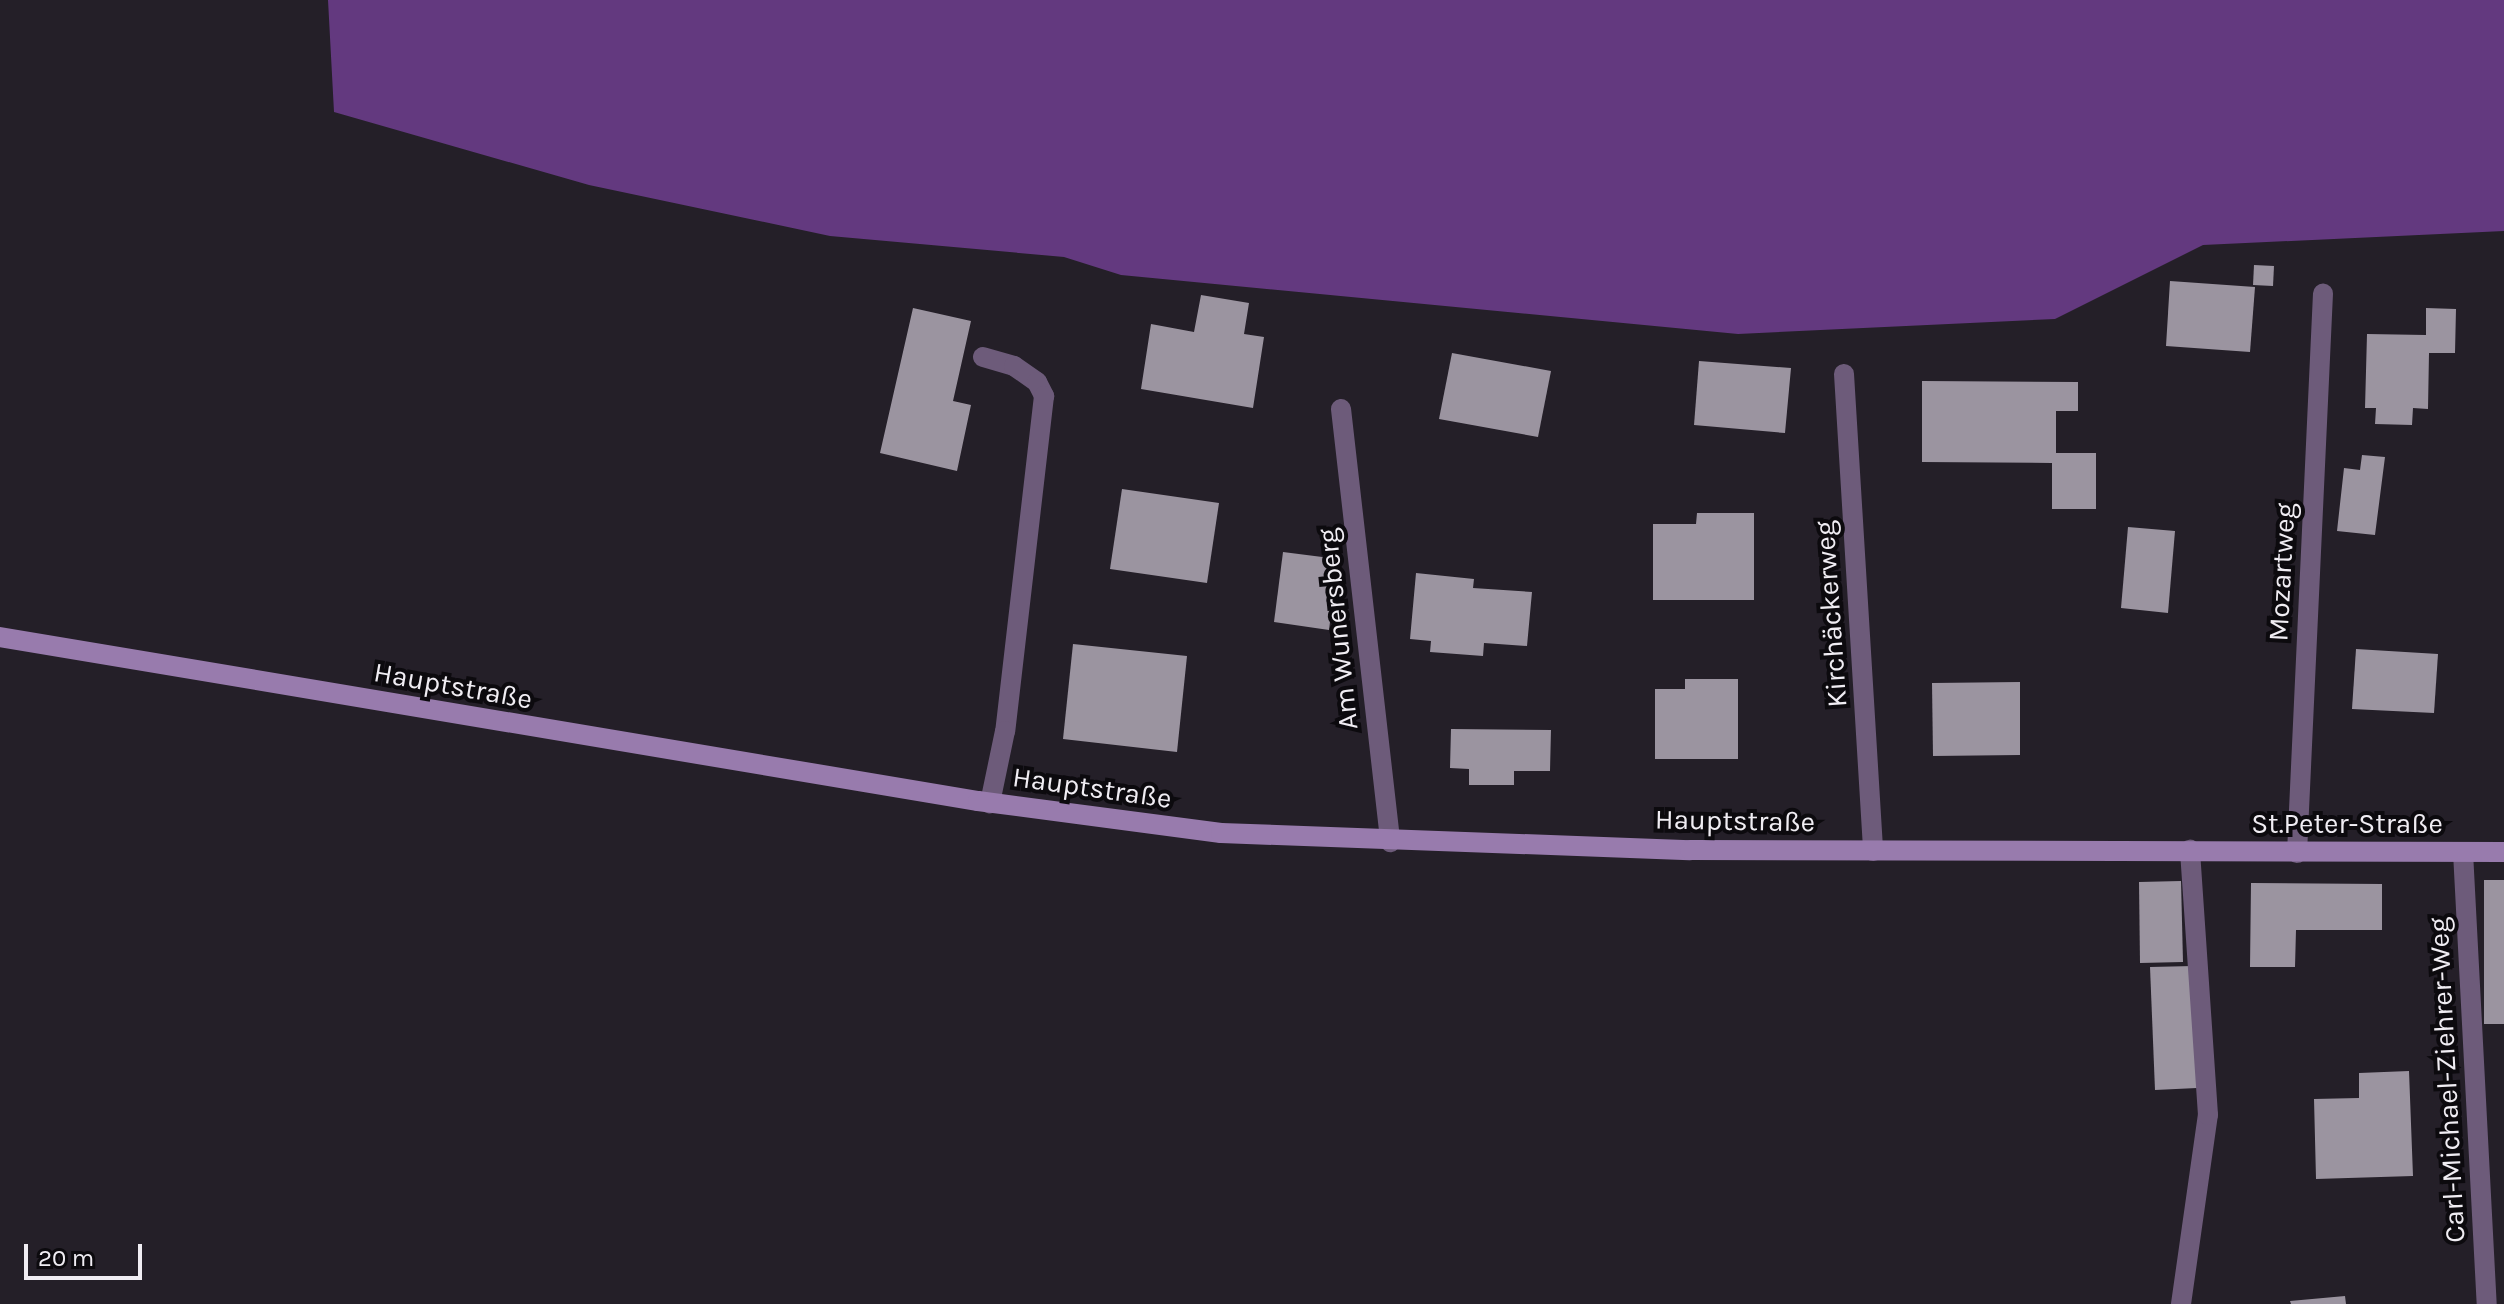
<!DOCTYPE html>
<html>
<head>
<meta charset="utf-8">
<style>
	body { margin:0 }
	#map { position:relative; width:2504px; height:1304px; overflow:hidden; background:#241f28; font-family:Karla,sans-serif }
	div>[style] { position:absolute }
	.forest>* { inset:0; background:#63397f }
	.building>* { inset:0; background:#9b94a0 }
	.lane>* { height:20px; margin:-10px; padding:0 10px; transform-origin:10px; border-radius:10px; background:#6d5b7a }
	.street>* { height:20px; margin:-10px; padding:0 10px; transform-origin:10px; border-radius:10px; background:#6d5b7a }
	.secondary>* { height:20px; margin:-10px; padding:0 10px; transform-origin:10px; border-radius:10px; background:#987bad }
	span { translate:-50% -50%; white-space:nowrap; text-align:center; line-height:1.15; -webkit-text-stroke:8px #0c0a0e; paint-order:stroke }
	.street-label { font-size:28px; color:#f0edf3 }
	.scale { position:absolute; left:24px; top:1244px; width:118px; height:36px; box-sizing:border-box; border:4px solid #f0edf3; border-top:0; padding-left:10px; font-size:24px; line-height:28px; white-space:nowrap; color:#f0edf3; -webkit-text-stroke:6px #0c0a0e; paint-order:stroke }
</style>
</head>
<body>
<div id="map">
	<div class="forest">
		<i style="clip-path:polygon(328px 0,2504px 0,2504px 231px,2203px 245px,2055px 319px,1738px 334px,1121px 275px,1064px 257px,830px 236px,589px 185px,334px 112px)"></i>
	</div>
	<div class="building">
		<i style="clip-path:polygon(2254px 265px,2274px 266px,2273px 286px,2253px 285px)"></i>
		<i style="clip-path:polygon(2170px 281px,2255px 287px,2250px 352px,2166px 346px)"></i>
		<i style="clip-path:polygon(1201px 295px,1249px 303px,1244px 334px,1264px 337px,1253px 408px,1141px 389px,1151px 324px,1194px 332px)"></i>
		<i style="clip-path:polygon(913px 308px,971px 321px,953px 401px,971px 405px,957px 471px,880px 453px)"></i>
		<i style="clip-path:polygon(2426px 308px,2456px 309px,2455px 353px,2429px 353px,2428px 409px,2413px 408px,2412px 425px,2375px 424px,2376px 408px,2365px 408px,2367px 334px,2426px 335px)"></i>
		<i style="clip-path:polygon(1452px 353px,1551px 371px,1538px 437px,1439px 419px)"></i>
		<i style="clip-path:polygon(1699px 361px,1791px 368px,1785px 433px,1694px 425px)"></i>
		<i style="clip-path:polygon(1922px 381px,2078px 382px,2078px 411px,2056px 411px,2056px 453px,2096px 453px,2096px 509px,2052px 509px,2052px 463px,1922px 462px)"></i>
		<i style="clip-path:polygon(2362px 455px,2385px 457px,2375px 535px,2337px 531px,2344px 468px,2360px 470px)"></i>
		<i style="clip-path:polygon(1122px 489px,1219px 503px,1207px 583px,1110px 569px)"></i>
		<i style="clip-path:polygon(1697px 513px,1754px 513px,1754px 600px,1653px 600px,1653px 524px,1696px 524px)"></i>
		<i style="clip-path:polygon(2128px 527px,2175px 531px,2168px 613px,2121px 608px)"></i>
		<i style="clip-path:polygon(1283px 552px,1338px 559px,1329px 630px,1274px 622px)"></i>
		<i style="clip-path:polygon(1416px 573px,1474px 579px,1473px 588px,1532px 592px,1527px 646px,1484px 643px,1483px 656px,1430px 652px,1431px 641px,1410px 639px)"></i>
		<i style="clip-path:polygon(1073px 644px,1187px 656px,1177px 752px,1063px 739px)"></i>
		<i style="clip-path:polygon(2356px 649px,2438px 654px,2434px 713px,2352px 709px)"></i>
		<i style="clip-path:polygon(1685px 679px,1738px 679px,1738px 759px,1655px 759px,1655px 689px,1685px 689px)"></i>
		<i style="clip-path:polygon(2020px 682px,2020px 755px,1933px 756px,1932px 683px)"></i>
		<i style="clip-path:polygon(1451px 729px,1551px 730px,1550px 771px,1514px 771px,1514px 785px,1469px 785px,1469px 769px,1450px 768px)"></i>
		<i style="clip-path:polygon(2484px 880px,2504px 880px,2504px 1024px,2484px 1024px)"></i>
		<i style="clip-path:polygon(2181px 881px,2183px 962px,2140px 963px,2139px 882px)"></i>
		<i style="clip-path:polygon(2251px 883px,2382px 884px,2382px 930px,2296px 930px,2295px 967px,2250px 967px)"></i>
		<i style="clip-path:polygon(2193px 966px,2197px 1088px,2155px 1090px,2150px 967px)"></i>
		<i style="clip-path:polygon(2409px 1071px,2413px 1176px,2316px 1179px,2314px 1099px,2359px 1098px,2359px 1073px)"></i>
		<i style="clip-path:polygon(2345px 1296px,2346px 1304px,2291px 1304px,2290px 1301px)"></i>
	</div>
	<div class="lane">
		<i style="left:983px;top:357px;width:32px;rotate:16deg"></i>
		<i style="left:1014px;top:366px;width:28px;rotate:35deg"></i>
		<i style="left:1037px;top:382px;width:16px;rotate:63deg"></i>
		<i style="left:1044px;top:396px;width:337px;rotate:96.6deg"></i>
		<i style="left:1005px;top:731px;width:74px;rotate:101.8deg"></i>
	</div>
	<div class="street">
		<i style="left:1844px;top:374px;width:478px;rotate:86.5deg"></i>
		<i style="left:1341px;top:409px;width:436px;rotate:83.5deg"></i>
		<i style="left:2463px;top:852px;width:453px;rotate:87deg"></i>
		<i style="left:2297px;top:853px;width:560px;rotate:-87.34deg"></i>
		<i style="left:2181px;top:1304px;width:191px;rotate:-81.9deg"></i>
		<i style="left:2208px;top:1115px;width:266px;rotate:-93.9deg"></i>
	</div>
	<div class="secondary">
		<i style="left:0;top:637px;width:992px;rotate:9.52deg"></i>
		<i style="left:978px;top:801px;width:245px;rotate:7.5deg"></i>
		<i style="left:1221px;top:833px;width:469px;rotate:2.1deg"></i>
		<i style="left:1690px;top:850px;width:814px;rotate:0.14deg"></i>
	</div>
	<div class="street-label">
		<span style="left:2282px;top:572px;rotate:-87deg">Mozartweg</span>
		<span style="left:1831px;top:614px;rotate:-94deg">Kirchäckerweg</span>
		<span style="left:1338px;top:629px;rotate:-96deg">Am Wunersberg</span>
		<span style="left:453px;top:686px;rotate:10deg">Hauptstraße</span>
		<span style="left:1092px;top:788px;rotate:8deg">Hauptstraße</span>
		<span style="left:1735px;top:821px;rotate:1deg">Hauptstraße</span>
		<span style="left:2347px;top:824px">St.Peter-Straße</span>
		<span style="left:2447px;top:1080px;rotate:-93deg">Carl-Michael-Ziehrer-Weg</span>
	</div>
	<div class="scale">20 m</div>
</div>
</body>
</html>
